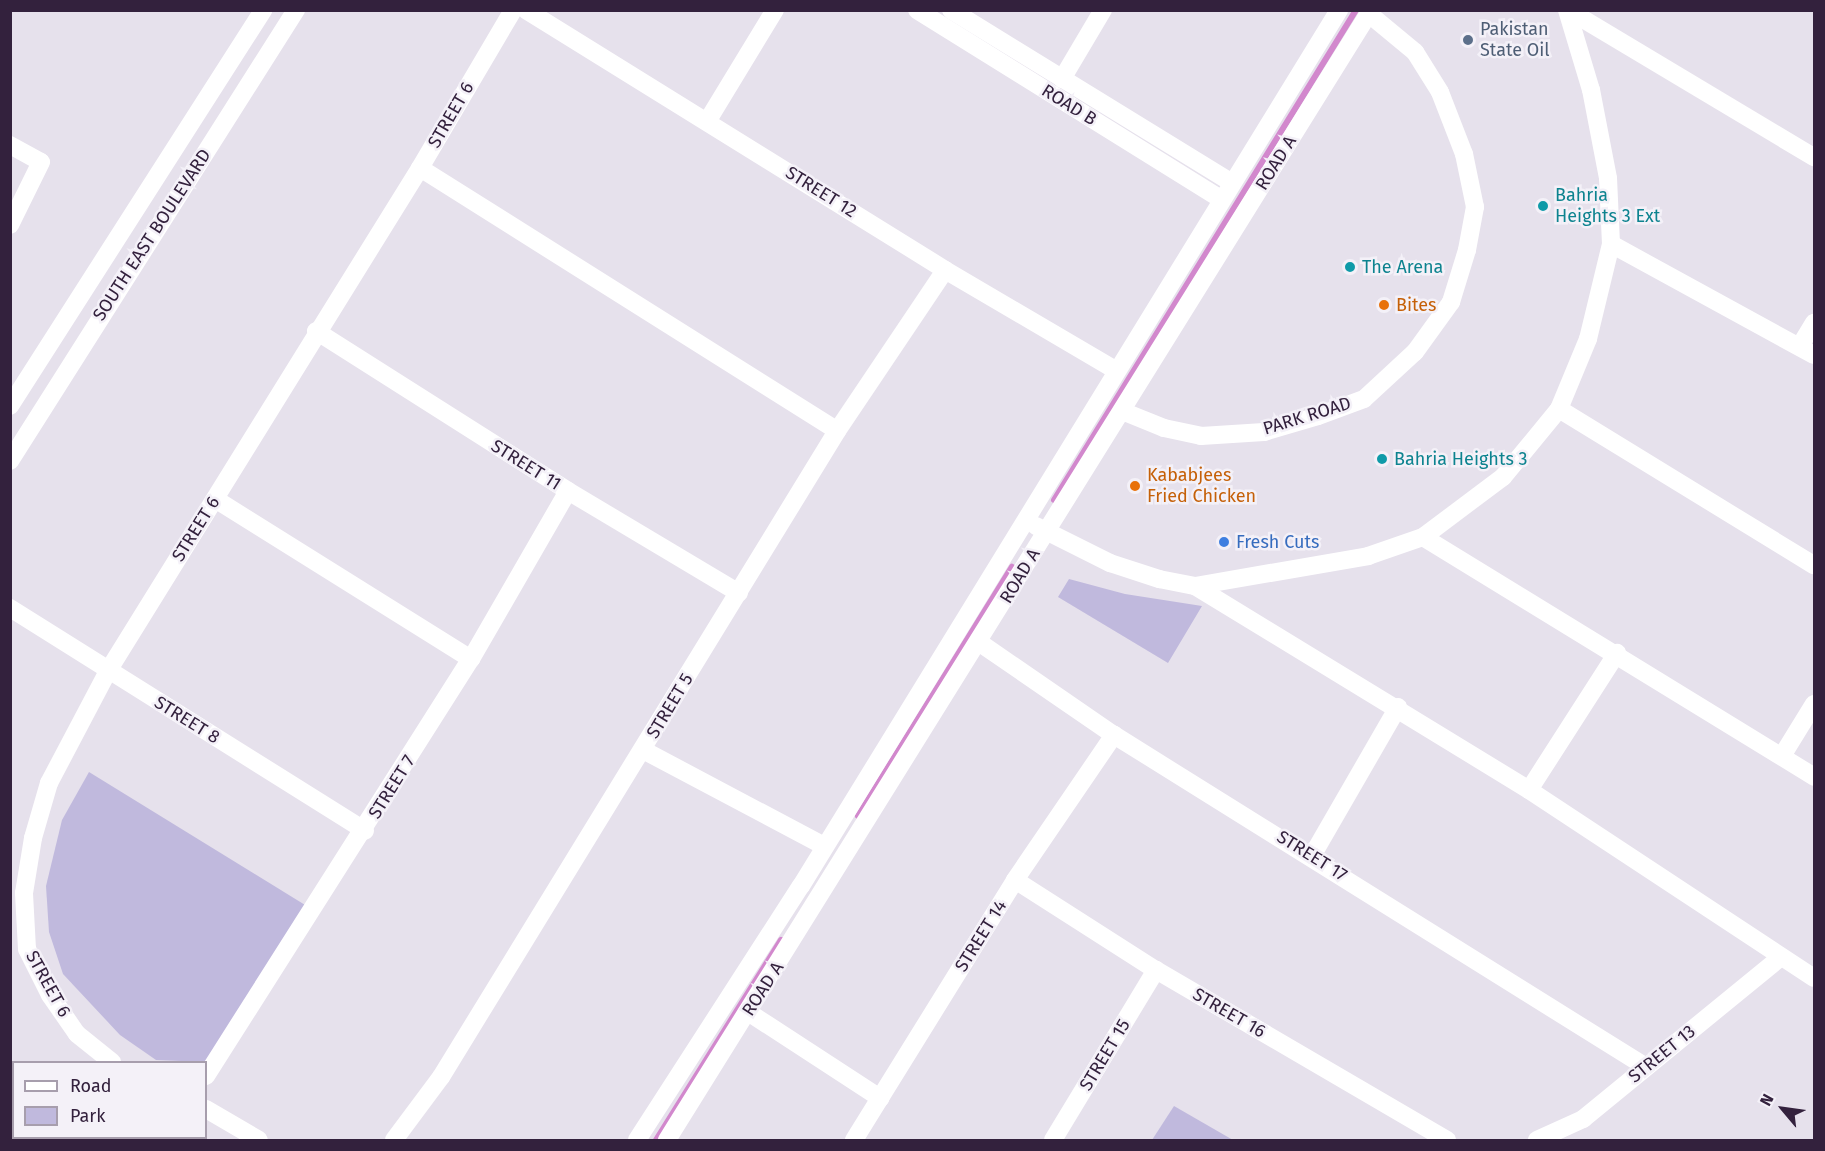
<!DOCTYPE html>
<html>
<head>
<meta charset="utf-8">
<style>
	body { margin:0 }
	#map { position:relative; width:1825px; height:1151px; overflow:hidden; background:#e6e1ec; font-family:"Fira Sans",sans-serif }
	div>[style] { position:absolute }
	.green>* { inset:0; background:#c0b9dd }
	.stream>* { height:6px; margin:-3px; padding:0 3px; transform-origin:3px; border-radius:3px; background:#d288cd }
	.minor>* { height:18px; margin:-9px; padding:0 9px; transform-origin:9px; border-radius:9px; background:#fff }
	.dots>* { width:16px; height:16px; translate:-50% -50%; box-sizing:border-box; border:3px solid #f4f1f8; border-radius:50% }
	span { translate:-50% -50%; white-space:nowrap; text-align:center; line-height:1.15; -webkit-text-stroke:5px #f4f1f8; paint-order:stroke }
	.service-label { font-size:18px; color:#4e5e75 }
	.left { translate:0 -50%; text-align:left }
	.street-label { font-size:18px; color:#33213d }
	.culture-label { font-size:18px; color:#0d838f }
	.food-label { font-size:18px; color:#c56008 }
	.shop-label { font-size:18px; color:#366cbe }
	.frame { position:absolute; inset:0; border:12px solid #33213d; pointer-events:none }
	.legend { position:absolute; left:12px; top:1061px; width:195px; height:78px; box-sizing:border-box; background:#f4f1f8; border:2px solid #a79ead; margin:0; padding:8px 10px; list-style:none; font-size:18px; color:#33213d }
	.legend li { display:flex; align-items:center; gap:12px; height:30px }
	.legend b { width:30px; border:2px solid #a79ead }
	.north { position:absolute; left:1753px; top:1079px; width:60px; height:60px; -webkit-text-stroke:4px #f4f1f8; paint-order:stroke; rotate:299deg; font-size:16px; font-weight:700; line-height:24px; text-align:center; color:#33213d }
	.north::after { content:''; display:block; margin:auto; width:21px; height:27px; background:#33213d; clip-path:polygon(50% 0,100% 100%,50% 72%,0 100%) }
</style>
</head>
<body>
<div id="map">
	<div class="green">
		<i style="clip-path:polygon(1069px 579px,1125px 594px,1202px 606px,1168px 663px,1058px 597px)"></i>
		<i style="clip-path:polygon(89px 772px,310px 908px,206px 1062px,156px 1060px,120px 1035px,63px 974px,49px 932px,46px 886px,62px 820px)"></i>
		<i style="clip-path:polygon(1174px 1106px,1233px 1140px,1152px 1140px)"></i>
	</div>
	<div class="stream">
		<i style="left:1054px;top:500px;width:576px;rotate:-58.35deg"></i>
		<i style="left:858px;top:816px;width:293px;rotate:-58.3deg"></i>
		<i style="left:656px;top:1140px;width:236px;rotate:-58deg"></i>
	</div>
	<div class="minor">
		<i style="left:526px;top:10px;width:493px;rotate:31.8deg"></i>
		<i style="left:945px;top:270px;width:199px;rotate:30.4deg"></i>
		<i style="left:917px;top:10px;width:359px;rotate:31.9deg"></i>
		<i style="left:951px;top:10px;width:330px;rotate:31.6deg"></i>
		<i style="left:1568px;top:10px;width:287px;rotate:30.9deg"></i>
		<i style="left:1062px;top:79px;width:80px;rotate:-59.3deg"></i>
		<i style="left:708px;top:120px;width:129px;rotate:-58.7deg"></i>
		<i style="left:10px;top:145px;width:35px;rotate:29deg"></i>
		<i style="left:41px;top:162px;width:70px;rotate:116.2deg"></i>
		<i style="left:420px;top:168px;width:493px;rotate:32.2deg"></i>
		<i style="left:1611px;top:244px;width:231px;rotate:28.7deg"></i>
		<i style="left:316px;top:331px;width:299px;rotate:32.4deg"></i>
		<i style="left:568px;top:491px;width:199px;rotate:30.8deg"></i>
		<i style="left:1800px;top:346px;width:27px;rotate:-59deg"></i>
		<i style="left:10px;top:406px;width:470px;rotate:-57.4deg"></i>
		<i style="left:1559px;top:409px;width:299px;rotate:31.5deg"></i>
		<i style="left:1122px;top:411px;width:45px;rotate:22deg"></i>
		<i style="left:1164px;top:428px;width:38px;rotate:12deg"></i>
		<i style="left:1201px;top:436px;width:63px;rotate:-3.6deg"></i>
		<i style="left:1264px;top:432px;width:56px;rotate:-16.5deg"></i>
		<i style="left:1318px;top:416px;width:49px;rotate:-20.3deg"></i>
		<i style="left:1364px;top:399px;width:69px;rotate:-42.7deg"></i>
		<i style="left:1415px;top:352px;width:62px;rotate:-54.2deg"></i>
		<i style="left:1451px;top:302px;width:54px;rotate:-72.9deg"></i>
		<i style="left:1467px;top:250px;width:44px;rotate:-79.5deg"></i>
		<i style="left:1475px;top:207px;width:54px;rotate:-101.7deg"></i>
		<i style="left:1464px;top:154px;width:66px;rotate:-111.2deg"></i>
		<i style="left:1440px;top:92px;width:47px;rotate:-122deg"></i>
		<i style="left:1415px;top:52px;width:60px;rotate:-140.4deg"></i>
		<i style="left:10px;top:461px;width:534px;rotate:-57.62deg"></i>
		<i style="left:215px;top:499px;width:302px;rotate:32deg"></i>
		<i style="left:1036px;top:526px;width:83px;rotate:26.6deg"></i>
		<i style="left:1110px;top:563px;width:52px;rotate:18.1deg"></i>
		<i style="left:1159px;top:579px;width:37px;rotate:11deg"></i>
		<i style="left:1195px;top:586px;width:176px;rotate:-9.8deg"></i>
		<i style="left:1368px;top:556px;width:58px;rotate:-19.1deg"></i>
		<i style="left:1423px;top:537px;width:100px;rotate:-36.9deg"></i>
		<i style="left:1503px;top:477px;width:88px;rotate:-50.5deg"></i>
		<i style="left:1559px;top:409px;width:76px;rotate:-67.5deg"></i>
		<i style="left:1588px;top:339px;width:98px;rotate:-76.4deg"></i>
		<i style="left:1611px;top:244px;width:66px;rotate:-92.6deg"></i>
		<i style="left:1608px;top:178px;width:90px;rotate:-100.9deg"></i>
		<i style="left:1591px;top:90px;width:84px;rotate:-106.7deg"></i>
		<i style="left:1423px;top:537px;width:459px;rotate:31.5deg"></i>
		<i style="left:1195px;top:586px;width:391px;rotate:31.4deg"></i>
		<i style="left:1529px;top:790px;width:341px;rotate:33.4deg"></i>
		<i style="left:10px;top:608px;width:419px;rotate:32.1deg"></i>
		<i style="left:980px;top:643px;width:163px;rotate:34.5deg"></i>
		<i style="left:1114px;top:735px;width:627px;rotate:31.97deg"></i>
		<i style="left:643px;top:750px;width:205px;rotate:27.9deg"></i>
		<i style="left:1782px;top:756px;width:61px;rotate:-58.4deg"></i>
		<i style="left:1529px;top:790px;width:163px;rotate:-57.3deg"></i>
		<i style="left:1312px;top:856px;width:172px;rotate:-60deg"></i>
		<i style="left:1015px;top:880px;width:167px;rotate:32.6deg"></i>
		<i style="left:1156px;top:970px;width:337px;rotate:30.3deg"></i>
		<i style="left:748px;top:1012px;width:158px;rotate:33.1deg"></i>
		<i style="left:112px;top:1062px;width:45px;rotate:-141.3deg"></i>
		<i style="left:77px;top:1034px;width:47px;rotate:-124.7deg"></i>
		<i style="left:50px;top:995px;width:51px;rotate:-116.6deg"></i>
		<i style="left:27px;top:949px;width:56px;rotate:-93.1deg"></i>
		<i style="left:24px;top:893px;width:56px;rotate:-80.7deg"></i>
		<i style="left:33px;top:838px;width:57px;rotate:-73.8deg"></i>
		<i style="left:49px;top:783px;width:127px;rotate:-62.2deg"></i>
		<i style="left:108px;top:671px;width:592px;rotate:-58.19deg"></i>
		<i style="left:420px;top:168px;width:183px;rotate:-59.5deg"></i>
		<i style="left:206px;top:1076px;width:494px;rotate:-57.6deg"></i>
		<i style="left:471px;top:659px;width:194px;rotate:-60deg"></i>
		<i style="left:206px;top:1109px;width:61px;rotate:30.3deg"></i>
		<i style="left:394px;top:1140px;width:79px;rotate:-53.3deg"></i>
		<i style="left:441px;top:1077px;width:758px;rotate:-58.49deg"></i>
		<i style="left:837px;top:431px;width:194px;rotate:-56.1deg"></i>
		<i style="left:637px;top:1140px;width:302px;rotate:-57.2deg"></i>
		<i style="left:801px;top:886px;width:1028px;rotate:-58.44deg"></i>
		<i style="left:667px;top:1140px;width:1331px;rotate:-58.08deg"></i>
		<i style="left:854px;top:1140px;width:306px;rotate:-58.2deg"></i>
		<i style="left:1015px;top:880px;width:176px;rotate:-55.7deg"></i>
		<i style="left:1053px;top:1140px;width:199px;rotate:-58.8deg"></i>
		<i style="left:1537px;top:1140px;width:51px;rotate:-24.5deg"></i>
		<i style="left:1583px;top:1119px;width:256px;rotate:-39.3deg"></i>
	</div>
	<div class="dots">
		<i style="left:1468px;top:40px;background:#5c6f8a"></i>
		<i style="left:1543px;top:206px;background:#0f9aa8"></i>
		<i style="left:1350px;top:267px;background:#0f9aa8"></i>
		<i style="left:1384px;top:305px;background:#e8710a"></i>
		<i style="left:1382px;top:459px;background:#0f9aa8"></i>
		<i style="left:1135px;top:486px;background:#e8710a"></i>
		<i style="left:1224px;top:542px;background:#3f7fe0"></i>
	</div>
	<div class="service-label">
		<span class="left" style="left:1480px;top:40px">Pakistan<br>State Oil</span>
	</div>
	<div class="street-label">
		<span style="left:1069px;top:105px;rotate:32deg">ROAD B</span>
		<span style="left:451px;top:115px;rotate:-60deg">STREET 6</span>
		<span style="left:1276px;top:163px;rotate:-58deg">ROAD A</span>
		<span style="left:821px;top:192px;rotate:32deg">STREET 12</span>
		<span style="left:152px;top:235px;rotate:-57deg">SOUTH EAST BOULEVARD</span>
		<span style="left:1307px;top:416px;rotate:-17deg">PARK ROAD</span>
		<span style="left:526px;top:465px;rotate:32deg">STREET 11</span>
		<span style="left:196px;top:529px;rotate:-58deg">STREET 6</span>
		<span style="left:1020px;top:576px;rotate:-59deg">ROAD A</span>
		<span style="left:670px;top:706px;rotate:-59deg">STREET 5</span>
		<span style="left:187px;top:720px;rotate:32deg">STREET 8</span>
		<span style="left:392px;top:787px;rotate:-58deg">STREET 7</span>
		<span style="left:1312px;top:856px;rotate:32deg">STREET 17</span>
		<span style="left:981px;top:936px;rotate:-58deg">STREET 14</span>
		<span style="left:48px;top:984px;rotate:61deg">STREET 6</span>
		<span style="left:763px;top:989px;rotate:-57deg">ROAD A</span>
		<span style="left:1229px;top:1013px;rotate:30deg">STREET 16</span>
		<span style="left:1662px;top:1054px;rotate:-39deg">STREET 13</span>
		<span style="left:1105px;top:1055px;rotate:-59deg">STREET 15</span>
	</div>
	<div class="culture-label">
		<span class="left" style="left:1555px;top:206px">Bahria<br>Heights 3 Ext</span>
		<span class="left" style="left:1362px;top:267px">The Arena</span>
		<span class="left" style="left:1394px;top:459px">Bahria Heights 3</span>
	</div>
	<div class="food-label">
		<span class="left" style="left:1396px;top:305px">Bites</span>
		<span class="left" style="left:1147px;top:486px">Kababjees<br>Fried Chicken</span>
	</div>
	<div class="shop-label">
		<span class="left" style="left:1236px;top:542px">Fresh Cuts</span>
	</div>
	<div class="frame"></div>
	<ul class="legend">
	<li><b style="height:8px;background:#fff"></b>Road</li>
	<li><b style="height:16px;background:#c0b9dd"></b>Park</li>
	</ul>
	<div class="north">N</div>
</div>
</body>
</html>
